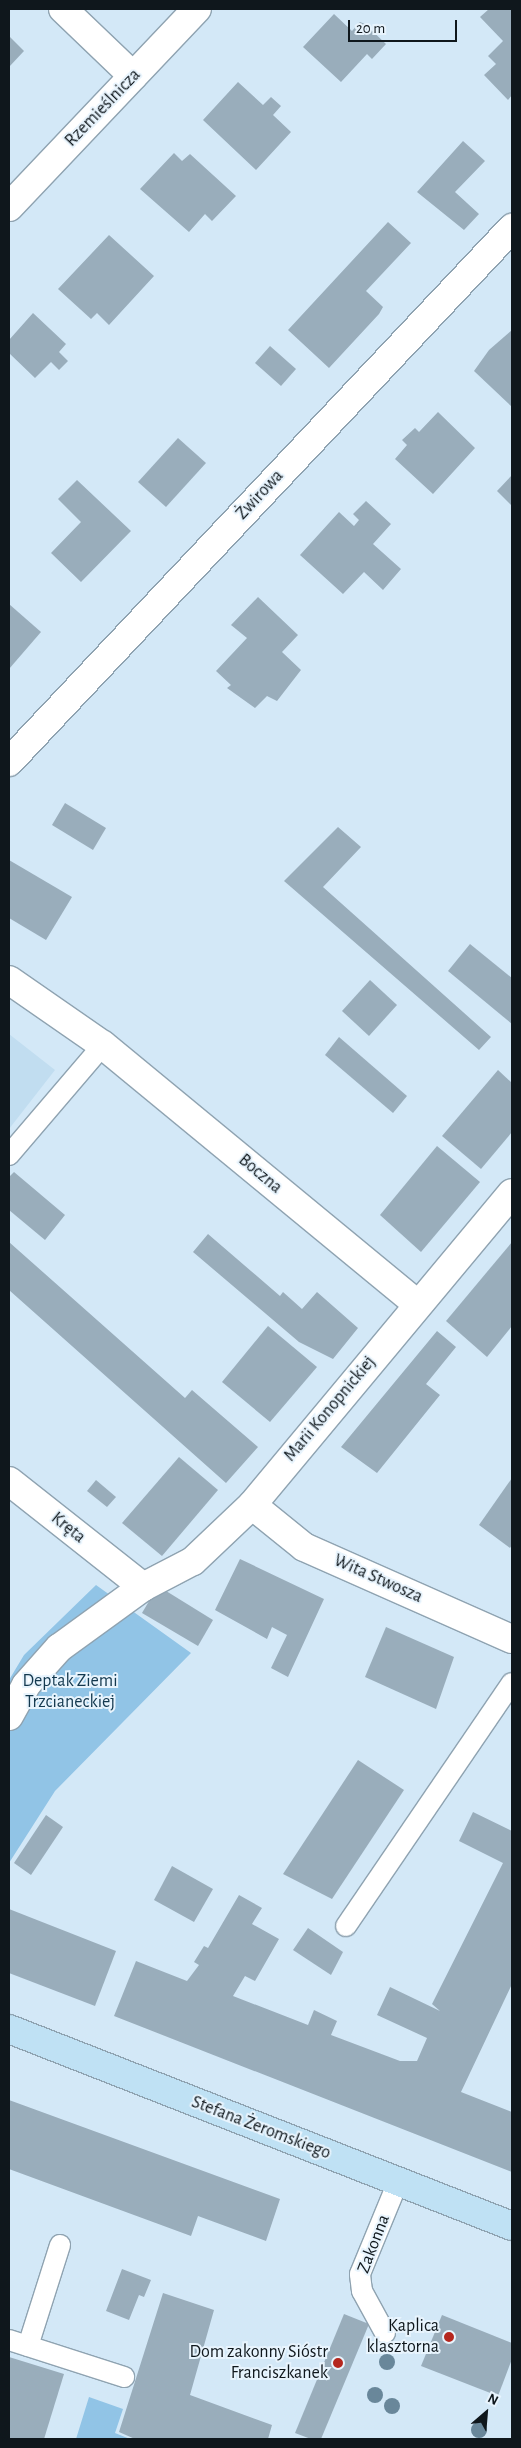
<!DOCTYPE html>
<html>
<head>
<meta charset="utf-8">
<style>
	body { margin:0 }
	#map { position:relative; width:521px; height:2448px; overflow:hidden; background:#d3e8f7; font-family:"Alegreya Sans",sans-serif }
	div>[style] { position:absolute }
	.built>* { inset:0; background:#c1ddf0 }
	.green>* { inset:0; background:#91c4e6 }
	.building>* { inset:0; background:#99adbb }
	.roads { filter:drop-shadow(1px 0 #8fa3b1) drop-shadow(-1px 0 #8fa3b1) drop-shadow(0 1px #8fa3b1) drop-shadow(0 -1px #8fa3b1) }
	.service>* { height:20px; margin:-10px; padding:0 10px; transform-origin:10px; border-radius:10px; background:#fff }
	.pedestrian>* { height:28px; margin:-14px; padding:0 14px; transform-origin:14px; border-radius:14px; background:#fff }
	.minor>* { height:28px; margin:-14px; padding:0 14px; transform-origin:14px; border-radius:14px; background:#fff }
	.secondary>* { height:28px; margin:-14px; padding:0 14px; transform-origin:14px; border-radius:14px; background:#bfe1f4 }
	.trees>* { width:16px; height:16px; margin:-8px; border-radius:50%; background:#69879a }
	.dots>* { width:14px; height:14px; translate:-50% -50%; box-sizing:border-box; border:2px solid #e8f4fd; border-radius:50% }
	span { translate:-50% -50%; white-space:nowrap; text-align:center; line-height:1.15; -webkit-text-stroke:4px #e8f4fd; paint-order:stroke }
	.street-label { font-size:18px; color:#0f171c }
	.park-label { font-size:18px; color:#13384e }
	.poi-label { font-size:18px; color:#0f171c }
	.right { translate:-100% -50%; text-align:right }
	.frame { position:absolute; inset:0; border:10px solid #0f171c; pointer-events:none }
	.north { position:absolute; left:461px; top:2388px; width:50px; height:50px; -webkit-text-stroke:4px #e8f4fd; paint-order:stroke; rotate:27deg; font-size:14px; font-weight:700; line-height:20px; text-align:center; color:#0f171c }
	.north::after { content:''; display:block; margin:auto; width:18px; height:22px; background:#0f171c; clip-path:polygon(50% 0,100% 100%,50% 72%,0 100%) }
	.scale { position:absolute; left:348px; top:20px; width:109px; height:22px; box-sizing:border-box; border:2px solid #0f171c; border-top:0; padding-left:6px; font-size:15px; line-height:18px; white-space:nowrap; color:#0f171c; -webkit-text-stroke:4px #e8f4fd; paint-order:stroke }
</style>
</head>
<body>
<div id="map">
	<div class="built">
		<i style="clip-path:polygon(9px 1034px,55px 1070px,9px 1129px)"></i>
	</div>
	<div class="green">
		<i style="clip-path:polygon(96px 1585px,191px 1653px,55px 1791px,9px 1863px,9px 1680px,24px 1655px)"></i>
		<i style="clip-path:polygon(89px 2397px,123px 2409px,115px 2433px,130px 2439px,76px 2439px)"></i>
	</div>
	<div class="building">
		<i style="clip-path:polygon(489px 9px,512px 9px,512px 95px,508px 100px,484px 75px,496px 64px,488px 56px,503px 41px,480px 17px)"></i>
		<i style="clip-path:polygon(334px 14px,352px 31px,360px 22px,365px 24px,386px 44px,372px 59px,367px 54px,341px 82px,303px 47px)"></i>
		<i style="clip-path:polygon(9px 36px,24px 51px,9px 67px)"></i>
		<i style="clip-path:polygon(238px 82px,263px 105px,271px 97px,281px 106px,273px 115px,291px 132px,256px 170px,203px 120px)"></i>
		<i style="clip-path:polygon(463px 141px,485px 161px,455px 192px,479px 214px,464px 230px,417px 192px)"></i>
		<i style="clip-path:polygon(174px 153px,182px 161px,190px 154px,236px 196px,212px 221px,205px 214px,189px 232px,140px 189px)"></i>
		<i style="clip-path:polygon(388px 222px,411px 243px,366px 291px,383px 307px,379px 314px,329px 368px,288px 330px)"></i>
		<i style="clip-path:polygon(109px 235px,154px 276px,109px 325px,97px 313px,91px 319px,58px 289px)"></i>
		<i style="clip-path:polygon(33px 313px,66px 344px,59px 352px,68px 361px,59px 370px,51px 362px,35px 378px,9px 353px,9px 340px)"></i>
		<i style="clip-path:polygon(512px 330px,512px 407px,474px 371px,489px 350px)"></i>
		<i style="clip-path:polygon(270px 346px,296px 369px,281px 386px,255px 363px)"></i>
		<i style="clip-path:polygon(438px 412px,475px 448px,433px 494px,395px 459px,407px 445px,402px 440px,415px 428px,419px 432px)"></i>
		<i style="clip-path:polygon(178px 438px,206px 463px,166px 507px,138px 482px)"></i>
		<i style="clip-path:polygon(512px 475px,512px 506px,497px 491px)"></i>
		<i style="clip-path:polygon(77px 480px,131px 531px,81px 582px,51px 553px,81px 522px,58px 499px)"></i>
		<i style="clip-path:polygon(366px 501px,391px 524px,373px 544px,401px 569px,383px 590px,364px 572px,343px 594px,300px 555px,339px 512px,354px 526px,359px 520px,353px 514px)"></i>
		<i style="clip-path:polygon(258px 597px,298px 635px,282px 652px,301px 670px,277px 701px,267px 696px,255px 708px,227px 688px,231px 685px,216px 671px,247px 638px,231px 625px)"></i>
		<i style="clip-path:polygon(9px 604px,41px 632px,9px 669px)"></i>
		<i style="clip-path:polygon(65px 803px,106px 828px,93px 850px,52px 825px)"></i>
		<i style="clip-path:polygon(338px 827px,361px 847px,323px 887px,491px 1037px,479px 1050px,284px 881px)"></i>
		<i style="clip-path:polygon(9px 860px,72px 897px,46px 940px,9px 918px)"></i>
		<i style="clip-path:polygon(470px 944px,512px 978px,512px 1024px,448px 971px)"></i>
		<i style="clip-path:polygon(370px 980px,397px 1005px,369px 1036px,342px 1011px)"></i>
		<i style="clip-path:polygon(339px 1037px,407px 1096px,393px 1113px,325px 1055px)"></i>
		<i style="clip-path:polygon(498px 1070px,512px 1083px,512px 1132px,481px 1169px,442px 1136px)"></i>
		<i style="clip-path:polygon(437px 1146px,480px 1182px,421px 1252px,380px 1215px)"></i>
		<i style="clip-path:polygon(14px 1172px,65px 1215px,45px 1240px,9px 1210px,9px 1177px)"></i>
		<i style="clip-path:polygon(208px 1234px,280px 1296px,283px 1292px,302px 1309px,317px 1292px,358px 1328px,333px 1359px,299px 1342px,193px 1252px)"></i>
		<i style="clip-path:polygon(9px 1242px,185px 1398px,192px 1390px,258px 1447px,226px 1483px,9px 1290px)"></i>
		<i style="clip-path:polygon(512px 1242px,512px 1326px,487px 1357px,446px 1321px)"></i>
		<i style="clip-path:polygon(268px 1326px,317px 1367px,270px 1422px,222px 1382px)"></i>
		<i style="clip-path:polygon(437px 1331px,456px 1347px,426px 1384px,440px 1395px,377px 1473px,341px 1447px)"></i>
		<i style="clip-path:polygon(179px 1457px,218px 1490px,162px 1556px,122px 1523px)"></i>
		<i style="clip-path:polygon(512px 1478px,512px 1545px,510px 1548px,479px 1525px)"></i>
		<i style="clip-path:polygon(96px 1480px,116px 1497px,107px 1507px,87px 1491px)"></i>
		<i style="clip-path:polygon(240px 1559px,324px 1599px,288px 1677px,271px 1668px,287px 1635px,272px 1627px,267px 1639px,215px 1610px)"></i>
		<i style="clip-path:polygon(158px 1586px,213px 1620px,198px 1646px,142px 1613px)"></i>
		<i style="clip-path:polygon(386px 1627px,454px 1657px,436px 1709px,365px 1677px)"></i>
		<i style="clip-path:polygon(358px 1760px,404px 1790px,332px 1899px,283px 1874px)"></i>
		<i style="clip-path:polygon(473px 1812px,512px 1831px,512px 1984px,461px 2092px,512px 2112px,512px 2172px,114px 2016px,136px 1961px,187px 1981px,199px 1965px,194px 1962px,204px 1946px,208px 1948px,239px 1895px,262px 1908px,252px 1924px,279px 1939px,255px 1981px,245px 1976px,233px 1996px,308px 2025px,314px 2010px,337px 2021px,331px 2035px,400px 2061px,417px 2061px,427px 2038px,377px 2015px,390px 1987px,440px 2011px,432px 2004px,503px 1863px,459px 1841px)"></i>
		<i style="clip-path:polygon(46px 1815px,63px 1827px,31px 1875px,14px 1863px)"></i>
		<i style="clip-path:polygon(172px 1866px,213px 1889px,194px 1922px,154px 1900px)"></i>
		<i style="clip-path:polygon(9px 1909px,116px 1951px,95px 2006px,9px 1973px)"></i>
		<i style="clip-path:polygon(308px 1928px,343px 1952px,331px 1975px,293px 1950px)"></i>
		<i style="clip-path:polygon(9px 2100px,280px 2199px,266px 2241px,198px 2216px,191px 2236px,9px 2169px)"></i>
		<i style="clip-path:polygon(122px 2269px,151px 2280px,144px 2297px,139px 2295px,129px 2320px,106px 2311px)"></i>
		<i style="clip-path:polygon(163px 2293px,214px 2310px,190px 2395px,272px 2425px,268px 2439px,135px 2439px,119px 2432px)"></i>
		<i style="clip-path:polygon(344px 2314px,369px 2324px,321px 2439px,311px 2439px,295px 2433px)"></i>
		<i style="clip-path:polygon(442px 2315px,512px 2343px,512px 2359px,498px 2396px,421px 2366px)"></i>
		<i style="clip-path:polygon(9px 2357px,64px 2374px,44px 2439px,9px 2439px)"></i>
	</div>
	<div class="roads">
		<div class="service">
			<i style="left:9px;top:1155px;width:145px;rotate:-49.5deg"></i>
			<i style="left:346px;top:1926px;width:294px;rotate:-55.7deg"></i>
			<i style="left:385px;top:2333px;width:48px;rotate:-118.7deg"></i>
			<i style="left:362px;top:2291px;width:17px;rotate:-97deg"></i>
			<i style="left:360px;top:2274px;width:100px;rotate:-67.6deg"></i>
			<i style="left:9px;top:2340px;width:121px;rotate:17.8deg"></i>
			<i style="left:28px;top:2346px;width:106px;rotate:-72.4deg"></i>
		</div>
		<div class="pedestrian">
			<i style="left:9px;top:1716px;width:35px;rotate:-61deg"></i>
			<i style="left:26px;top:1685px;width:50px;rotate:-48.3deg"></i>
			<i style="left:59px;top:1648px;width:104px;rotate:-36deg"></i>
		</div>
		<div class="minor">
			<i style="left:63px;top:9px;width:97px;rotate:43.7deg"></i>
			<i style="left:9px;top:207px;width:273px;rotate:-46.5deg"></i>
			<i style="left:9px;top:762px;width:734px;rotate:-46.71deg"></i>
			<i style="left:9px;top:980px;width:114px;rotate:34.7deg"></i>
			<i style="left:103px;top:1045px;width:407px;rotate:39.5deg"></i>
			<i style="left:9px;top:1481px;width:171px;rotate:38.3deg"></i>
			<i style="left:143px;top:1587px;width:56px;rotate:-27.5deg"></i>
			<i style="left:193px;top:1561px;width:81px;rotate:-43.5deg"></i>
			<i style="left:252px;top:1505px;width:406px;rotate:-50.2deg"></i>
			<i style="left:252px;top:1505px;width:67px;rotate:38.9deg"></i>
			<i style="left:304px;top:1547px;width:227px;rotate:23.9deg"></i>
		</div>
		<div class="secondary">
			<i style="left:9px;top:2029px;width:540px;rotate:21.39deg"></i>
		</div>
	</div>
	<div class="trees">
		<i style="left:387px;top:2362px"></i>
		<i style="left:375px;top:2395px"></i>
		<i style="left:392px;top:2406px"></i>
		<i style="left:479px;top:2430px"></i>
	</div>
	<div class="dots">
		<i style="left:449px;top:2337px;background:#b5271e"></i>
		<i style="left:338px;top:2363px;background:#b5271e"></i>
	</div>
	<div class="street-label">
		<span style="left:103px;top:108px;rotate:-46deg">Rzemieślnicza</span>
		<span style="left:260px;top:495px;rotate:-47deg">Żwirowa</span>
		<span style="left:260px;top:1174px;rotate:40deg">Boczna</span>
		<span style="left:330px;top:1409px;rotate:-50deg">Marii Konopnickiej</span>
		<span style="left:68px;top:1528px;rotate:39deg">Kręta</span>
		<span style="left:378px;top:1579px;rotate:24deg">Wita Stwosza</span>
		<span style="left:261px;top:2128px;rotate:21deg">Stefana Żeromskiego</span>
		<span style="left:374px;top:2244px;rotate:-69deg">Zakonna</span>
	</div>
	<div class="park-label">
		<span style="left:70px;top:1692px">Deptak Ziemi<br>Trzcianeckiej</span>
	</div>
	<div class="poi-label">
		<span class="right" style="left:439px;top:2337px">Kaplica<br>klasztorna</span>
		<span class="right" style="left:328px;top:2363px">Dom zakonny Sióstr<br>Franciszkanek</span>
	</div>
	<div class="frame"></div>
	<div class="north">N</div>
	<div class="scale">20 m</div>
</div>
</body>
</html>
